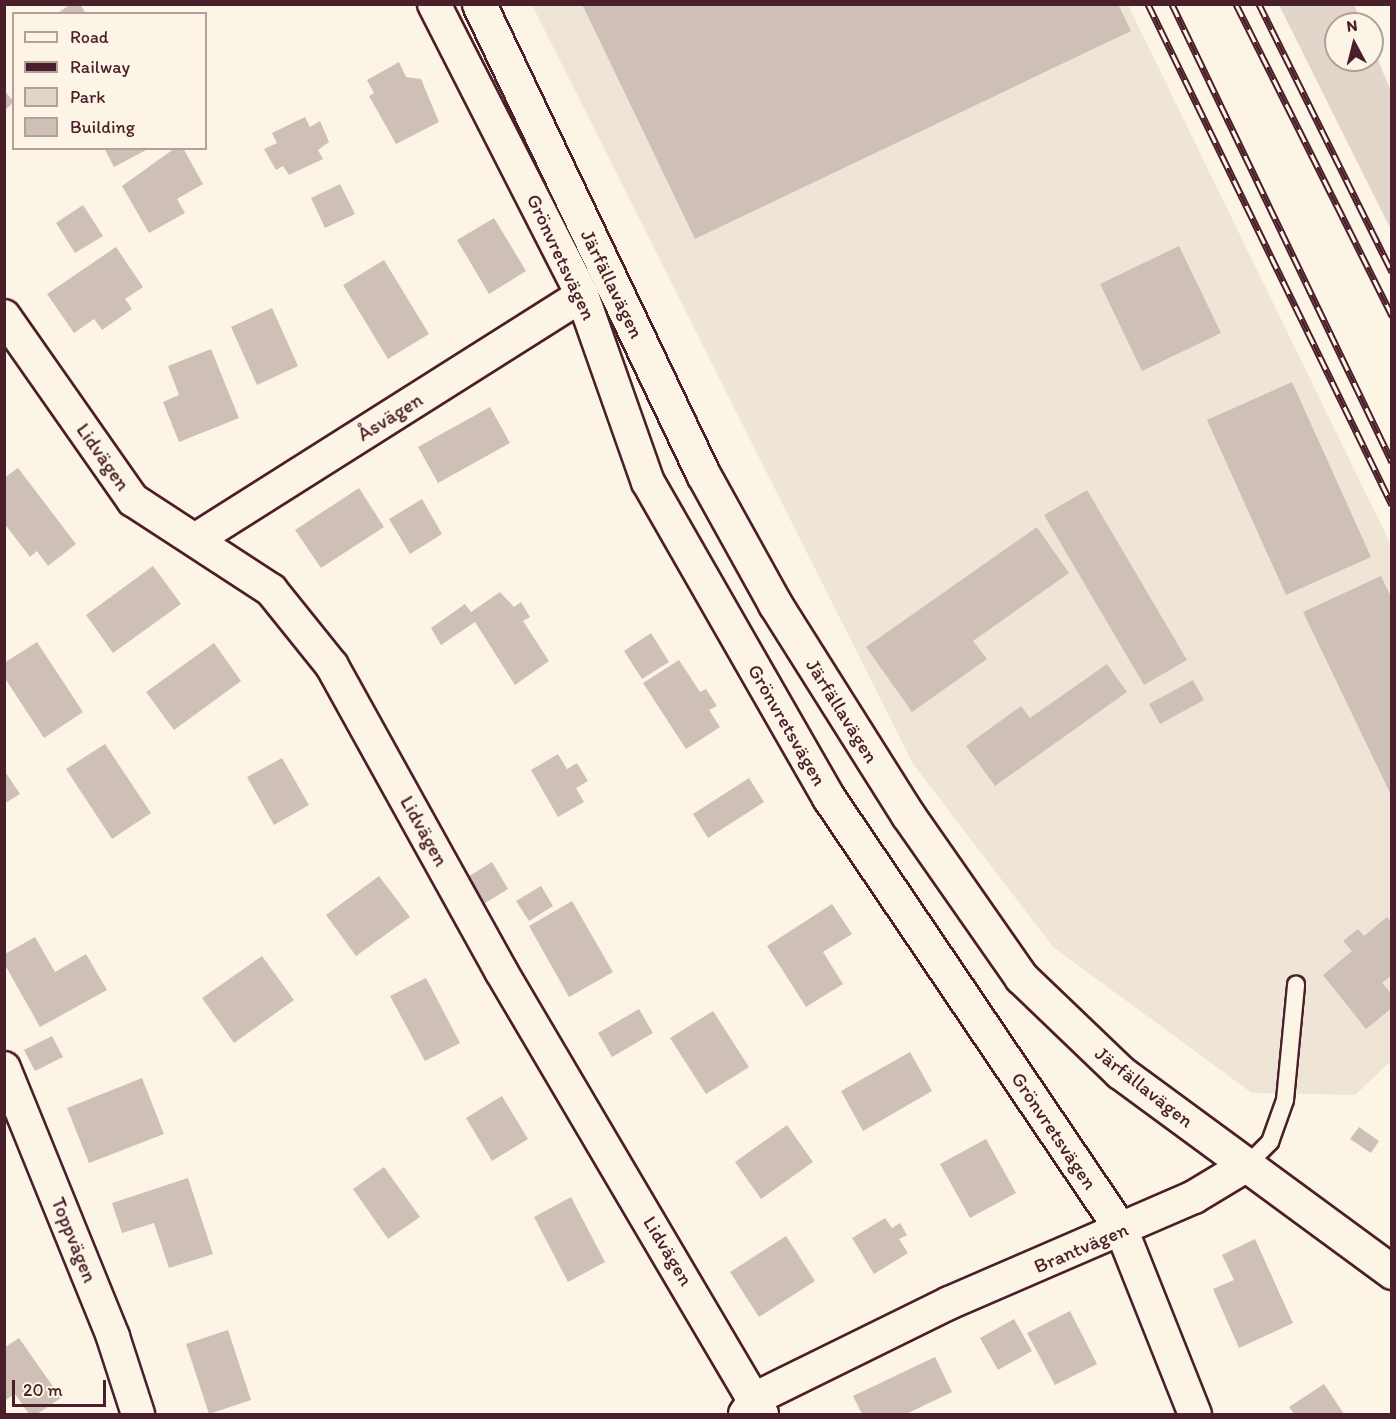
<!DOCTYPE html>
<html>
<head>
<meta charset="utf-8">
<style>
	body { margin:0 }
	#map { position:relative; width:1396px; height:1419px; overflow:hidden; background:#fcf5e5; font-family:Itim,sans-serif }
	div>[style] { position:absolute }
	.built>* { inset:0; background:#eee5d7 }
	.green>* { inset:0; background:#e2d5ca }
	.building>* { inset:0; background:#cfc0b7 }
	.roads { filter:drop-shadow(2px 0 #4a1f2b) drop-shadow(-2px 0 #4a1f2b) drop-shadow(0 2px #4a1f2b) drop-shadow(0 -2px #4a1f2b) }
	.lane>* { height:16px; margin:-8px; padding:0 8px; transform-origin:8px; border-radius:8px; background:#fcf5e5 }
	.street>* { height:32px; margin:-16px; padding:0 16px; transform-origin:16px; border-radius:16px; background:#fcf5e5 }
	.secondary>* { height:33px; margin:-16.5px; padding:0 16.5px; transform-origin:16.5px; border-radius:16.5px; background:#fcf5e5 }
	.rail>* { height:7px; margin-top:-3.5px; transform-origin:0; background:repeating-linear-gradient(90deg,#fcf5e5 0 14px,#4a1f2b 0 28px); box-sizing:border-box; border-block:2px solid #4a1f2b }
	span { translate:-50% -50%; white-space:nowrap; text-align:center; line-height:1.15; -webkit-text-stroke:5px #fcf5e5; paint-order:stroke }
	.street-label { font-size:20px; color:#4a1f2b }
	.frame { position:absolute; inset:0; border:6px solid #4a1f2b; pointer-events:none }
	.legend { position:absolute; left:12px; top:12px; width:195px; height:138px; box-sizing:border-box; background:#fcf5e5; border:2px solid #b59f9b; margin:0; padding:8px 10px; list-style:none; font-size:18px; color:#4a1f2b }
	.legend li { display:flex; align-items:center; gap:12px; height:30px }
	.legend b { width:30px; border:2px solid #b59f9b }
	.north { position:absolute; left:1324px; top:12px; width:60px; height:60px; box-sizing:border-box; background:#fcf5e5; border:2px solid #b59f9b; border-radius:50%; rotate:353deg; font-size:16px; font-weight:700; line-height:24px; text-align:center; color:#4a1f2b }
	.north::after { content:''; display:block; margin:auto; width:21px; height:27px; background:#4a1f2b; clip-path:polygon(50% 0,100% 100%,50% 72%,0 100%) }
	.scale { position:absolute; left:12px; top:1380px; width:94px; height:27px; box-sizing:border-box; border:3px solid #4a1f2b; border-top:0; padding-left:8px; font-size:18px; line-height:21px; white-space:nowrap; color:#4a1f2b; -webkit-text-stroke:4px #fcf5e5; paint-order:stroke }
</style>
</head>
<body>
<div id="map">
	<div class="built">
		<i style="clip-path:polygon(532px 5px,1128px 5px,1391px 545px,1391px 1061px,1355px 1095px,1252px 1093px,1053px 947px,913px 764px)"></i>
	</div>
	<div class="green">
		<i style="clip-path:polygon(1279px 5px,1354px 5px,1363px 24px,1336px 24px,1336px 60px,1372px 60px,1372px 46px,1391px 91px,1391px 230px)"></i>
	</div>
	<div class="building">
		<i style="clip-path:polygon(71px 4px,80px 4px,86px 14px,56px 14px)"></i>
		<i style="clip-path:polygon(582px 4px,1118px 4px,1131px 31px,695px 239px)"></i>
		<i style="clip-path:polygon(399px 62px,406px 77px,421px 79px,439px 122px,396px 144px,369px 96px,374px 93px,367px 80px)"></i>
		<i style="clip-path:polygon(4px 90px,14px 102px,4px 111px)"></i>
		<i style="clip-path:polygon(305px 117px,310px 127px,320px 121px,329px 142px,318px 150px,323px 159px,289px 175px,283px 166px,276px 170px,264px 149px,277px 143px,272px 133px)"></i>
		<i style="clip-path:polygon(104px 148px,150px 148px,114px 167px)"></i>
		<i style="clip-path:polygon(175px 148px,183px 148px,203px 184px,177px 199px,185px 213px,149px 233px,122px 186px)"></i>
		<i style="clip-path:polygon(340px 184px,355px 214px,325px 228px,311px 198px)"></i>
		<i style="clip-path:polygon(83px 205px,103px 236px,75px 253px,56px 223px)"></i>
		<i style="clip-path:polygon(494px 218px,526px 271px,489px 294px,457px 240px)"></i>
		<i style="clip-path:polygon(1179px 246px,1221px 333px,1142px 371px,1100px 284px)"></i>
		<i style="clip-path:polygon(116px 247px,143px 287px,125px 299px,132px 309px,102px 330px,94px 319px,74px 333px,47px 294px)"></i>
		<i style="clip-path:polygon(384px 260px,429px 334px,388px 359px,343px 285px)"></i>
		<i style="clip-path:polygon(272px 308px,298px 366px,257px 385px,231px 327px)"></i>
		<i style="clip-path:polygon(211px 349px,239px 418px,179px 442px,163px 402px,179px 395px,168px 366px)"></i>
		<i style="clip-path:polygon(1292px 382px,1371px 557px,1286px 595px,1207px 420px)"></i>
		<i style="clip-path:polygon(490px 407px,510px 443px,438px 483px,418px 447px)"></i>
		<i style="clip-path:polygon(18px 468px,76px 544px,48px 566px,37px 551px,30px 557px,4px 523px,4px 478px)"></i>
		<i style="clip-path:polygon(359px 488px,384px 527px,321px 568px,295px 530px)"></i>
		<i style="clip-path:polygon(1087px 490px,1187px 660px,1144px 685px,1044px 515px)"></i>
		<i style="clip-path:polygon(422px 499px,442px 534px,410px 554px,389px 519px)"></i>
		<i style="clip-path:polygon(1037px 527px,1069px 573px,973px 641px,987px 659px,912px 712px,866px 647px)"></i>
		<i style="clip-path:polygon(153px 566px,181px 604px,113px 653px,86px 615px)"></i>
		<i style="clip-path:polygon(1381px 576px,1392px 599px,1392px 797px,1303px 612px)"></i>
		<i style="clip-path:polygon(500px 592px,514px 607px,521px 602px,530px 617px,523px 621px,549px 661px,515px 685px,475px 622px,441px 645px,431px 628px,465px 604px,471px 612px)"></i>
		<i style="clip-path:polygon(651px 633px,669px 662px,642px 679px,624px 651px)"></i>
		<i style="clip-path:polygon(37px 642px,83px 712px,44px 738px,4px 677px,4px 663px)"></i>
		<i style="clip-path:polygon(214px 643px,241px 681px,174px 730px,146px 692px)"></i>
		<i style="clip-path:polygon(679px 660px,700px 692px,706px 689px,717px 706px,709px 710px,720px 727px,686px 749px,643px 683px)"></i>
		<i style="clip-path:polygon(1107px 664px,1127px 692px,995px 786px,966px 746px,1021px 706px,1030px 718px)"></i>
		<i style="clip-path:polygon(1193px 680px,1204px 700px,1160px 724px,1149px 704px)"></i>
		<i style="clip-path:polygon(105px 744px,151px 813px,112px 839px,66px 769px)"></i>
		<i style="clip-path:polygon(558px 754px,567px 769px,577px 763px,588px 781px,576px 788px,584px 802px,558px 817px,531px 770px)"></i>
		<i style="clip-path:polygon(282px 758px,309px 805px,274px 825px,247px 777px)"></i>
		<i style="clip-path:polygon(4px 770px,20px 794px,4px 804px)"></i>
		<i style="clip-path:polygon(749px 778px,764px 802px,708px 838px,693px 814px)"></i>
		<i style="clip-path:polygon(492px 862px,508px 889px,482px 905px,466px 878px)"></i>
		<i style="clip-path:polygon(379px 876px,410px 917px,356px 956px,326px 915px)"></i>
		<i style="clip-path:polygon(541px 886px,553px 906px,529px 921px,516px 901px)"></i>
		<i style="clip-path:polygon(572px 901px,613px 972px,569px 997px,529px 926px)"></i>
		<i style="clip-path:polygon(832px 904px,852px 934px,823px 952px,843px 984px,806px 1007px,767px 946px)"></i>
		<i style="clip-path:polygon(1387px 917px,1392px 923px,1392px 975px,1382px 983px,1392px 994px,1392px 1008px,1366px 1029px,1323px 975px,1352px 951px,1343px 941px,1358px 929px,1364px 936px)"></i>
		<i style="clip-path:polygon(35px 937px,55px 972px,86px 954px,107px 990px,40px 1027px,5px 965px,5px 954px)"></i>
		<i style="clip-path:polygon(262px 956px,294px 1000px,234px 1043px,202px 998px)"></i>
		<i style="clip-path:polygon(426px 978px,460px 1043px,425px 1061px,390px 996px)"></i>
		<i style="clip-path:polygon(639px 1009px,653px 1033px,612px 1057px,598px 1033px)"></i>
		<i style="clip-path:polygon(713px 1011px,749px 1067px,706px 1094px,670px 1038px)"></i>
		<i style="clip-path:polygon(52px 1036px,63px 1057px,35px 1071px,24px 1050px)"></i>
		<i style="clip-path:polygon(910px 1052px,932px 1091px,863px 1131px,841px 1091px)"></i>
		<i style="clip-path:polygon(142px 1078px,164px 1134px,89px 1163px,67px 1108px)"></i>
		<i style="clip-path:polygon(502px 1096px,528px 1139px,492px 1161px,466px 1118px)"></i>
		<i style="clip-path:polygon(787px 1125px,813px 1162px,761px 1199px,735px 1162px)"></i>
		<i style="clip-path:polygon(1359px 1127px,1379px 1141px,1371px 1153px,1350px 1139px)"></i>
		<i style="clip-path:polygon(986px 1139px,1016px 1193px,970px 1218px,940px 1164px)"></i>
		<i style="clip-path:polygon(384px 1167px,420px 1217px,388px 1239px,353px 1189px)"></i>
		<i style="clip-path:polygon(188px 1178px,213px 1254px,169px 1268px,154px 1223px,122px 1233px,112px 1203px)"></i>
		<i style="clip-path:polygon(571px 1197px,605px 1262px,568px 1282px,534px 1217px)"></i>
		<i style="clip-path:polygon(885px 1218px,892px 1228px,900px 1223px,907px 1235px,899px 1239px,908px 1253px,874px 1274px,852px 1238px)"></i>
		<i style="clip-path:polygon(786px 1236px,815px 1281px,759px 1317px,730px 1272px)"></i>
		<i style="clip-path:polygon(1255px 1239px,1293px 1323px,1239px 1348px,1213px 1289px,1234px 1280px,1222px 1255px)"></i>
		<i style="clip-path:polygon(1070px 1311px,1097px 1364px,1055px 1385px,1027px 1333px)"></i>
		<i style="clip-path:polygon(1014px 1319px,1032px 1351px,998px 1370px,980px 1338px)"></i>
		<i style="clip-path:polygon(228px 1330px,251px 1400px,209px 1414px,186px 1344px)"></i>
		<i style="clip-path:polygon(19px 1338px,61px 1398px,37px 1414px,29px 1414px,15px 1394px,4px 1401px,4px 1348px)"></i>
		<i style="clip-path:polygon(935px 1357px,952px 1392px,906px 1414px,862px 1414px,853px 1396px)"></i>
		<i style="clip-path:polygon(1324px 1384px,1344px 1414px,1294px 1414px,1289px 1407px)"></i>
	</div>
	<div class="roads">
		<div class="lane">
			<i style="left:1247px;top:1165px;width:33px;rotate:-45deg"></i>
			<i style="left:1270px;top:1142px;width:45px;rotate:-70.3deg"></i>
			<i style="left:1285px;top:1100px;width:116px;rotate:-84.5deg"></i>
		</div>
		<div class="street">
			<i style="left:434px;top:4px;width:326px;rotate:63deg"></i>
			<i style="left:582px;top:295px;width:198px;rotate:70.6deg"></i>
			<i style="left:648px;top:482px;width:364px;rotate:60.2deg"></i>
			<i style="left:829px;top:798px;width:523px;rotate:55.91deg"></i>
			<i style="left:1122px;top:1231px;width:197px;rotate:68.3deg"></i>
			<i style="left:4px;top:316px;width:225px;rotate:55deg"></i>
			<i style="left:133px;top:500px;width:165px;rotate:33.1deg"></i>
			<i style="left:271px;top:590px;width:97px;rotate:51.2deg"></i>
			<i style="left:332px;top:666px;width:349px;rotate:61deg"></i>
			<i style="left:501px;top:971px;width:514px;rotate:59.49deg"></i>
			<i style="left:198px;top:538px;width:454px;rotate:-32.3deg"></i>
			<i style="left:4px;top:1068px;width:290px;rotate:67.9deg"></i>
			<i style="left:113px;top:1337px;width:81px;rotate:72deg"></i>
			<i style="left:745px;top:1414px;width:19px;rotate:-55deg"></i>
			<i style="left:756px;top:1398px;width:215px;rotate:-26.2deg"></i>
			<i style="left:949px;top:1303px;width:267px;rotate:-23.4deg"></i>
			<i style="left:1194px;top:1197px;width:62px;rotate:-31.1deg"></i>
		</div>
		<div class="secondary">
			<i style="left:479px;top:4px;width:521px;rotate:64.52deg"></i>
			<i style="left:703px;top:474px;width:149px;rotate:61deg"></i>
			<i style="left:775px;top:604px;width:249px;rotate:57.8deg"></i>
			<i style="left:908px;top:815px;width:198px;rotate:55.1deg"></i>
			<i style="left:1021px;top:977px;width:137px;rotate:43.8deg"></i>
			<i style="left:1120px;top:1072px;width:338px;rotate:36.3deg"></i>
		</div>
	</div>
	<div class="rail">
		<i style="left:1148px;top:4px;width:557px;rotate:64.03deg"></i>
		<i style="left:1172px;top:4px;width:508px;rotate:64.34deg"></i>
		<i style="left:1236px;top:4px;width:349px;rotate:63.4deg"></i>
		<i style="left:1259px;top:4px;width:299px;rotate:63.6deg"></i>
	</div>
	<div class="street-label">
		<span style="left:561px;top:257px;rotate:65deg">Grönvretsvägen</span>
		<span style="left:612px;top:284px;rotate:64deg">Järfällavägen</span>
		<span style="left:390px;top:417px;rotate:-32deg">Åsvägen</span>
		<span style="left:103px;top:457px;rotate:55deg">Lidvägen</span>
		<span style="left:842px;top:711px;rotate:58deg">Järfällavägen</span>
		<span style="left:787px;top:725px;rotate:60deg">Grönvretsvägen</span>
		<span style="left:424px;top:831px;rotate:61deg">Lidvägen</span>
		<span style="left:1144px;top:1087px;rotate:38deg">Järfällavägen</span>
		<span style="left:1054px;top:1131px;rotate:56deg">Grönvretsvägen</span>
		<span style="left:74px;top:1240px;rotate:68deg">Toppvägen</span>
		<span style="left:1081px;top:1248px;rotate:-23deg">Brantvägen</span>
		<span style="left:668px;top:1251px;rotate:59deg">Lidvägen</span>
	</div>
	<div class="frame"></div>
	<ul class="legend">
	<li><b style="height:8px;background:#fcf5e5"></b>Road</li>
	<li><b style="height:8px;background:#4a1f2b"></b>Railway</li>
	<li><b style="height:16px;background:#e2d5ca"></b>Park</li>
	<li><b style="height:16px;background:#cfc0b7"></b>Building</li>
	</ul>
	<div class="north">N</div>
	<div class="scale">20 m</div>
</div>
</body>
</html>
